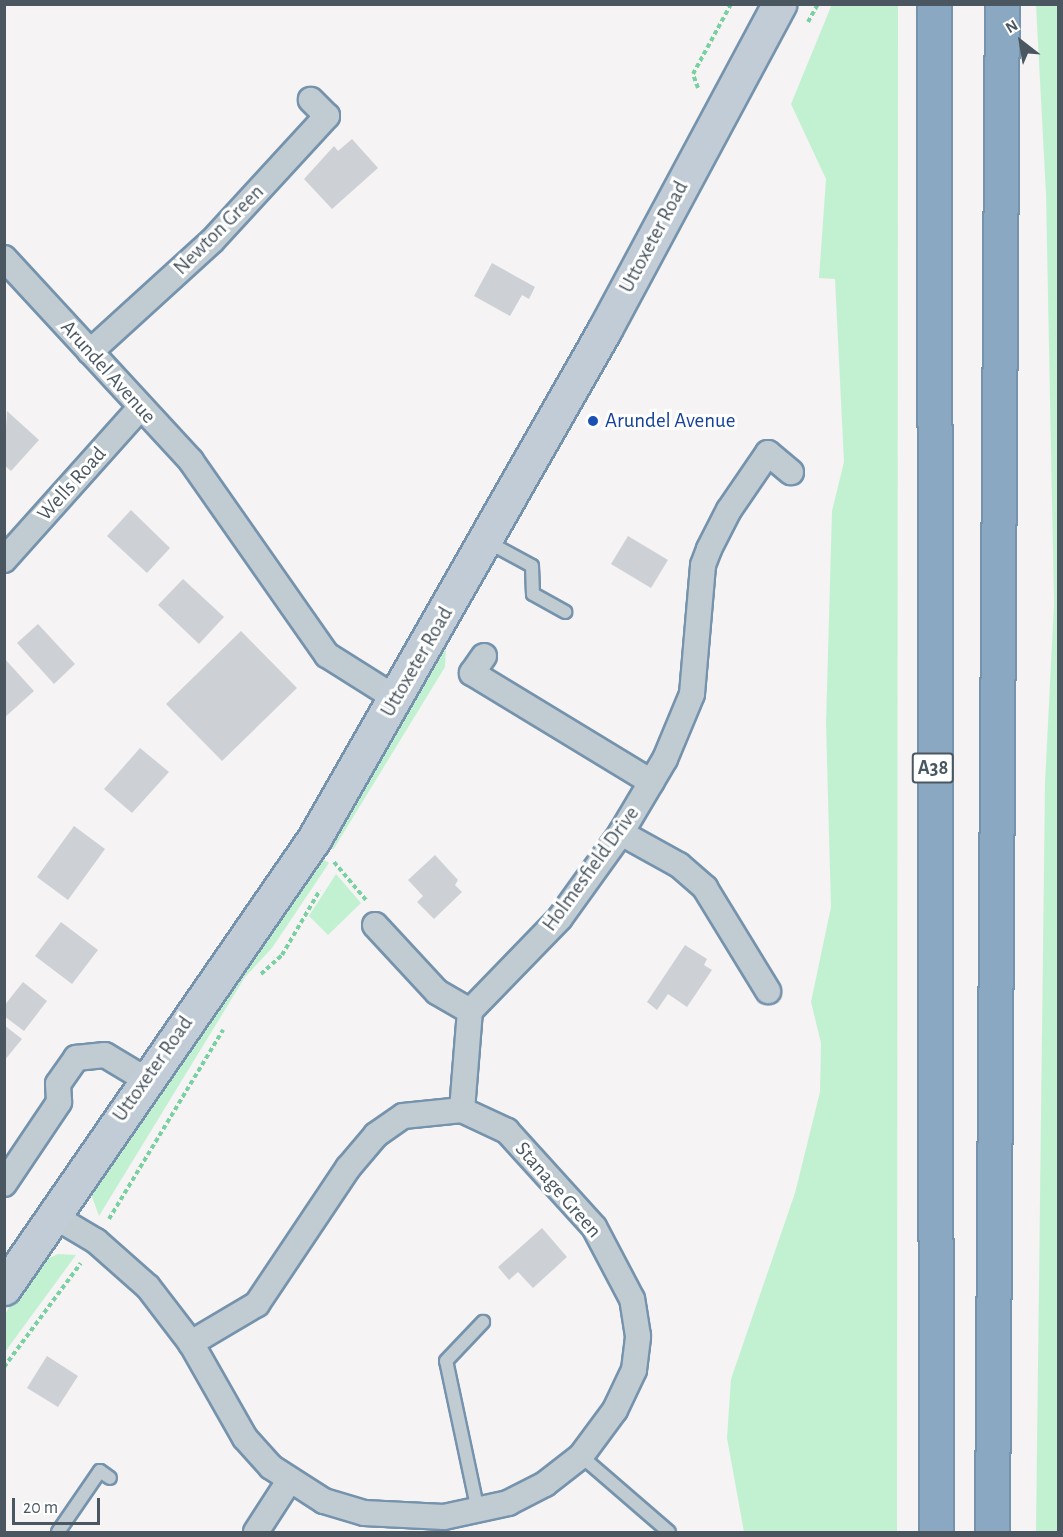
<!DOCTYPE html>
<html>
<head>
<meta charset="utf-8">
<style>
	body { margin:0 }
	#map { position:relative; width:1063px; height:1537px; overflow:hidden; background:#f5f3f3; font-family:"Alegreya Sans",sans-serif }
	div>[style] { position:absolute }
	.green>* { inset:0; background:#c2f1d2 }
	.building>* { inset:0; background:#cdd0d5 }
	.path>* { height:4px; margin-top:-2px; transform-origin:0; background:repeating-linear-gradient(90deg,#79d1a1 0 4.5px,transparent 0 7.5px) }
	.roads { filter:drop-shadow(2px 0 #7593ad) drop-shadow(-2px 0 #7593ad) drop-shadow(0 2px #7593ad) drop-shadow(0 -2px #7593ad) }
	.lane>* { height:12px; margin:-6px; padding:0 6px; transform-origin:6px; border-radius:6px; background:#c1cbd2 }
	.street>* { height:24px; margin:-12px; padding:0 12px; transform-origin:12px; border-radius:12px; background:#c1cbd2 }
	.secondary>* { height:33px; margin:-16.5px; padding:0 16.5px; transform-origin:16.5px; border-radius:16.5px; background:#c1ccd6 }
	.highway>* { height:33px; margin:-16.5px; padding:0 16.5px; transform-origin:16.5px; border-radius:16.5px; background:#8aa8c1 }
	.dots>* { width:16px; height:16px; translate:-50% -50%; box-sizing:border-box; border:3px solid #fff; border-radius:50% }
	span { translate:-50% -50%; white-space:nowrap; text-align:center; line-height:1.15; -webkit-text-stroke:6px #fff; paint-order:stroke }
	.shield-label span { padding:2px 4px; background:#fff; border:2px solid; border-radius:4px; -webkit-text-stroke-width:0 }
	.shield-label { font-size:20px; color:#4a5761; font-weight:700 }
	.street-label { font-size:21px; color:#4a5761 }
	.transit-label { font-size:21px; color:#164399 }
	.left { translate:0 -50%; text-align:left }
	.frame { position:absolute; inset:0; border:6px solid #4a5761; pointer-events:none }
	.north { position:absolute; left:991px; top:12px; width:60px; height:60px; -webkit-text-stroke:4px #fff; paint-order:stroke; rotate:329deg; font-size:16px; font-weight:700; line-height:24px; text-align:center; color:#4a5761 }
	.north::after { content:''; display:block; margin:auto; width:21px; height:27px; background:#4a5761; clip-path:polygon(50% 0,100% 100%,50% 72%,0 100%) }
	.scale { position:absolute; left:12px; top:1498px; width:88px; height:27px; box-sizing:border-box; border:3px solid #4a5761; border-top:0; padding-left:8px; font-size:18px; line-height:21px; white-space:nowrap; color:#4a5761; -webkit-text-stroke:4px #fff; paint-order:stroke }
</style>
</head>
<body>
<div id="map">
	<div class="green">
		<i style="clip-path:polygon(832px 4px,898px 5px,897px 1532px,744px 1532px,727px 1438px,731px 1379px,795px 1193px,820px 1092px,821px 1043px,811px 1002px,831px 907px,826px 724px,832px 511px,844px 462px,835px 279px,819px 278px,826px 179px,791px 104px)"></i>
		<i style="clip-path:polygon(1036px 5px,1058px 5px,1058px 1532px,1036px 1532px,1045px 783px,1054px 604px,1046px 194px)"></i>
		<i style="clip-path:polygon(446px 648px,445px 667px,333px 850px,327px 839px)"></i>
		<i style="clip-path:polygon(318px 856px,329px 863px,272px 948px,245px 977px,99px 1216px,91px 1194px,101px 1166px)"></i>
		<i style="clip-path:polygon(336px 874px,361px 903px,328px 935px,309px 916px)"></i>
		<i style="clip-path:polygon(58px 1254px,76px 1255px,5px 1352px,5px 1314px,38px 1263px)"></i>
	</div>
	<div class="building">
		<i style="clip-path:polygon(352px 139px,378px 168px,332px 209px,304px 179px,334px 146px,338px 151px)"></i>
		<i style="clip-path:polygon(492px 263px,535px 287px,529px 299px,522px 295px,510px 316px,474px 296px)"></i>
		<i style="clip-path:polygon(7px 411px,39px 440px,11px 471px,4px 465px)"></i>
		<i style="clip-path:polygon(131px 510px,170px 548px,147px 573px,107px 536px)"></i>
		<i style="clip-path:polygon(628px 536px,668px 560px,651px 588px,611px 564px)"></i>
		<i style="clip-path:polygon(183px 579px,224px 617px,199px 644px,158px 605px)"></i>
		<i style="clip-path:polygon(38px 624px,75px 664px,54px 684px,17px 643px)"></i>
		<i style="clip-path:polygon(241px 631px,297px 688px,222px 761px,166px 704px)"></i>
		<i style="clip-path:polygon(4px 658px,34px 691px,4px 718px)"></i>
		<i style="clip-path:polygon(140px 748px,169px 772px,132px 813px,104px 789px)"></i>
		<i style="clip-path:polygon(74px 826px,105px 849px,68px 900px,37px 877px)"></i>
		<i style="clip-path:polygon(435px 855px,458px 880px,455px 885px,462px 892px,434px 919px,417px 902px,423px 896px,408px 880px)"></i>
		<i style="clip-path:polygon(61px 922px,98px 950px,72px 984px,35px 956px)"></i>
		<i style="clip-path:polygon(685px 945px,707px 959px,704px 965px,712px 970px,687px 1007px,668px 994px,657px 1010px,647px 1002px)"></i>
		<i style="clip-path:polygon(23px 982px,47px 1001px,24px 1031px,4px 1016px,4px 1006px)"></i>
		<i style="clip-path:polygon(4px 1025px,22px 1039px,4px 1061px)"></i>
		<i style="clip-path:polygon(542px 1228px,567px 1257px,533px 1288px,518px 1272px,509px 1280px,498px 1267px)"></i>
		<i style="clip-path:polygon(47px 1356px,78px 1376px,58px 1407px,27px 1388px)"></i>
	</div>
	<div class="path">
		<i style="left:808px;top:22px;width:21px;rotate:-61deg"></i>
		<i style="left:698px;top:88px;width:15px;rotate:-110deg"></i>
		<i style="left:693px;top:74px;width:80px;rotate:-61.5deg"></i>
		<i style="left:334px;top:862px;width:50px;rotate:49.9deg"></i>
		<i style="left:261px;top:974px;width:28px;rotate:-42deg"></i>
		<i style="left:282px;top:955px;width:75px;rotate:-59.7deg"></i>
		<i style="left:109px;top:1219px;width:221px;rotate:-58.9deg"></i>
		<i style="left:4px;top:1367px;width:129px;rotate:-53.5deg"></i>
	</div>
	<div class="roads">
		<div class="lane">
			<i style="left:486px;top:541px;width:52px;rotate:28.5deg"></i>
			<i style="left:532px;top:566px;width:28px;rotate:88deg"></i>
			<i style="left:533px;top:594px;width:37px;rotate:29deg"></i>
			<i style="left:581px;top:1456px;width:116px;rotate:40.8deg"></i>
			<i style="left:478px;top:1511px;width:153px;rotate:-102deg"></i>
			<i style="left:446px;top:1361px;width:54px;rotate:-46.5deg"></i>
			<i style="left:58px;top:1532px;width:74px;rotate:-55.5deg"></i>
			<i style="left:100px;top:1471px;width:12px;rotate:35deg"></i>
		</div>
		<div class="street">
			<i style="left:4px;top:258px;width:276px;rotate:47.3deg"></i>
			<i style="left:191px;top:461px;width:237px;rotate:55deg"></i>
			<i style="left:327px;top:655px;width:83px;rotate:32.2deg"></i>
			<i style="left:90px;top:352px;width:165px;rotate:-42.3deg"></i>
			<i style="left:212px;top:241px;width:170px;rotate:-47.4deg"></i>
			<i style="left:327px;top:116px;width:23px;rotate:-135deg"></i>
			<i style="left:4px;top:560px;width:204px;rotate:-48.2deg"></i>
			<i style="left:484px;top:656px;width:21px;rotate:125deg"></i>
			<i style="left:472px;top:673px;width:210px;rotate:31.3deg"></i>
			<i style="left:621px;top:833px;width:66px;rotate:28.9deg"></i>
			<i style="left:679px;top:865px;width:35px;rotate:41deg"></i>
			<i style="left:705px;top:888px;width:121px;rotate:58.5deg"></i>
			<i style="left:375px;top:925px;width:91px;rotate:47.2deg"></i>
			<i style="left:437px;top:992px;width:38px;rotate:30deg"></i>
			<i style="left:462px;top:1110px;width:99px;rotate:-85.4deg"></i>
			<i style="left:470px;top:1011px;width:129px;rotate:-45.9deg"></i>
			<i style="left:560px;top:918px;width:105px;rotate:-54.3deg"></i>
			<i style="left:621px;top:833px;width:86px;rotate:-59.3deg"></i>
			<i style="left:665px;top:759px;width:70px;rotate:-67.4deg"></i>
			<i style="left:692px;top:694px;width:129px;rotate:-85.1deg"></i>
			<i style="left:703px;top:565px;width:17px;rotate:-69deg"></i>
			<i style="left:709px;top:549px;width:44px;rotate:-62.9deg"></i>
			<i style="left:729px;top:510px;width:69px;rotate:-55.6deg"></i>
			<i style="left:768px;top:453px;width:30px;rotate:40deg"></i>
			<i style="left:4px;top:1184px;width:99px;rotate:-56.1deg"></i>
			<i style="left:59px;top:1102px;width:18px;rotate:-93deg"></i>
			<i style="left:58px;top:1084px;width:32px;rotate:-55deg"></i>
			<i style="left:76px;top:1058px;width:29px;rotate:-6deg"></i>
			<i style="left:105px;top:1055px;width:47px;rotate:31deg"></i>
			<i style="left:52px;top:1215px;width:51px;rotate:30.6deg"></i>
			<i style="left:96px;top:1241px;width:69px;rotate:41.5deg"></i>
			<i style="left:148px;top:1287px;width:71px;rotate:52.5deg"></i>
			<i style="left:191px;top:1343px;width:109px;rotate:60.4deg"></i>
			<i style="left:245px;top:1438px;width:39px;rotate:48deg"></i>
			<i style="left:271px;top:1467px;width:63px;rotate:32.7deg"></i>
			<i style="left:324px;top:1501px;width:42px;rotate:16.7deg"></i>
			<i style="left:364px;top:1513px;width:80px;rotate:2.9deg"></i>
			<i style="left:444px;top:1517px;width:66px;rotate:-12.3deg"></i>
			<i style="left:508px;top:1503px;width:42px;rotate:-27.2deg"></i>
			<i style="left:545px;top:1484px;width:46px;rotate:-37.9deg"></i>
			<i style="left:581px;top:1456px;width:57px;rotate:-53.5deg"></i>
			<i style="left:615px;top:1410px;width:44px;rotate:-64.6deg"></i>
			<i style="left:634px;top:1370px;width:34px;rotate:-83deg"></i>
			<i style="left:638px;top:1336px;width:37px;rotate:-99deg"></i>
			<i style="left:632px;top:1299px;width:81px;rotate:-117.8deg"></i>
			<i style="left:594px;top:1227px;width:130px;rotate:-132.2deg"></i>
			<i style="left:507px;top:1131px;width:50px;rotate:-155deg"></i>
			<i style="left:462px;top:1110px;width:59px;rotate:174.2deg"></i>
			<i style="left:403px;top:1116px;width:33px;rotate:145deg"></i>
			<i style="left:376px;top:1135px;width:43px;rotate:130.3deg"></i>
			<i style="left:348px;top:1168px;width:164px;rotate:123.8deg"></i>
			<i style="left:257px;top:1304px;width:77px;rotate:149.4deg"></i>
			<i style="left:256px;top:1532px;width:61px;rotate:-57.1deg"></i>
		</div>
		<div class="secondary">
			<i style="left:4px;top:1288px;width:546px;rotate:-55.38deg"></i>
			<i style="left:314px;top:839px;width:587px;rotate:-60.29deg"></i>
			<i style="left:605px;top:329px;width:369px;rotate:-61.8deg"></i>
		</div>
		<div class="highway">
			<i style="left:934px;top:4px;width:1528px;rotate:89.93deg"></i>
			<i style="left:992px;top:1532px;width:1528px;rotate:-89.63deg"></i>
		</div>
	</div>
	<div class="dots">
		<i style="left:593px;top:421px;background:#1a4fb4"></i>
	</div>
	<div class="shield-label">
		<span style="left:933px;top:768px">A38</span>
	</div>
	<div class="street-label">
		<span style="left:219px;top:230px;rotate:-45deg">Newton Green</span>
		<span style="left:654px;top:237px;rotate:-62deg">Uttoxeter Road</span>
		<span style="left:108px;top:372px;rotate:48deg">Arundel Avenue</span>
		<span style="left:72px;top:484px;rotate:-48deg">Wells Road</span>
		<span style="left:417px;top:662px;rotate:-60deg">Uttoxeter Road</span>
		<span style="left:591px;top:869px;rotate:-54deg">Holmesfield Drive</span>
		<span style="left:153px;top:1069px;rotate:-55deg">Uttoxeter Road</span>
		<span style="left:558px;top:1190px;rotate:49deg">Stanage Green</span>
	</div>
	<div class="transit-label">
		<span class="left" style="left:605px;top:421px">Arundel Avenue</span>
	</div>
	<div class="frame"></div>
	<div class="north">N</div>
	<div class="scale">20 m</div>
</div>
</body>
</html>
